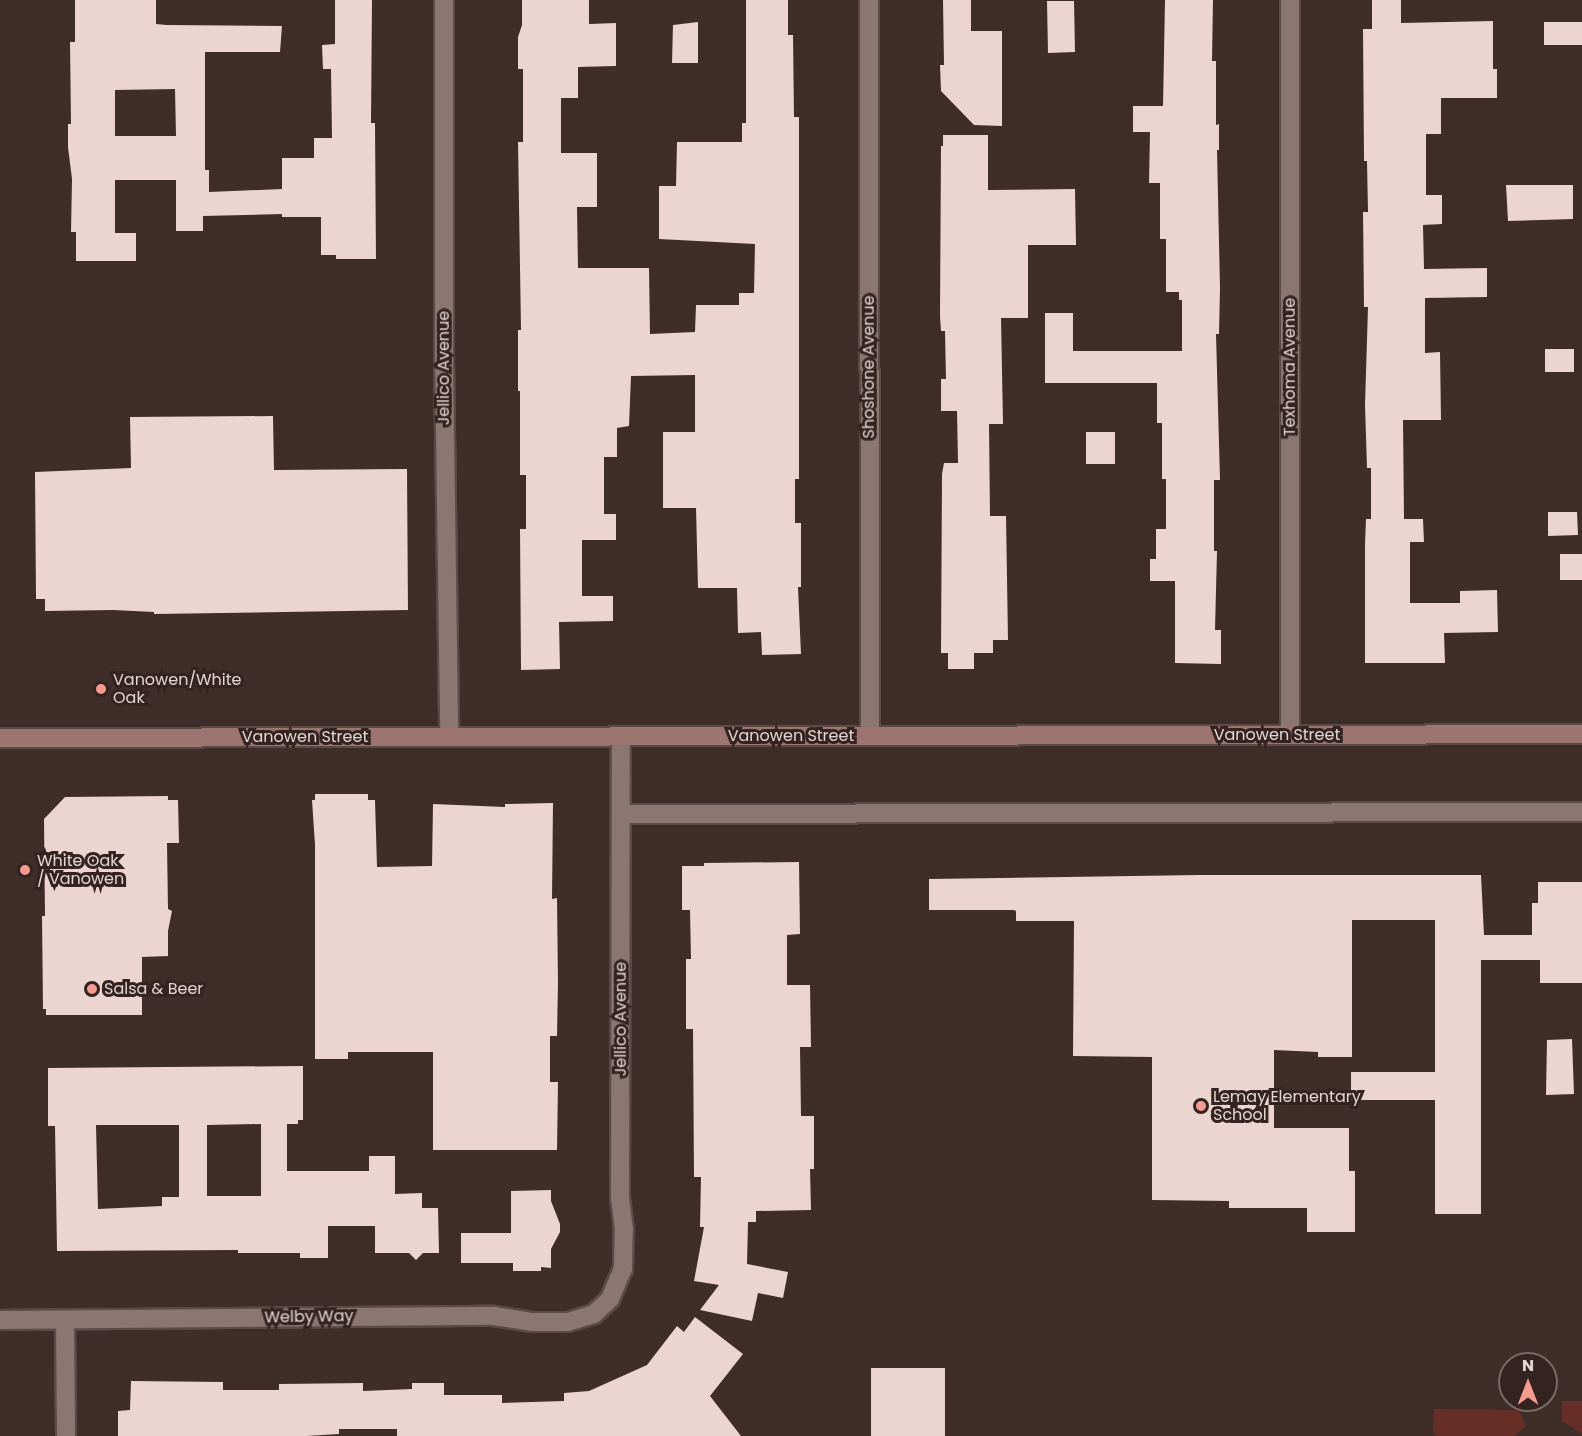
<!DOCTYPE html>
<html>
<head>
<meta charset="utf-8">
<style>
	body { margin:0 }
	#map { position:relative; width:1582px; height:1436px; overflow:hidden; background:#3f2d2a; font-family:Poppins,sans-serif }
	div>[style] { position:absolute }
	.green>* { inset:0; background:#672e28 }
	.building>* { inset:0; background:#ecd4d0 }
	.roads { filter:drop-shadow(2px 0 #5a4b48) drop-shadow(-2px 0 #5a4b48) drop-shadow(0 2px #5a4b48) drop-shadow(0 -2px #5a4b48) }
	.street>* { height:18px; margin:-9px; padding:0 9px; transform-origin:9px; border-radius:9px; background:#8b7672 }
	.secondary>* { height:18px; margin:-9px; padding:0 9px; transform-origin:9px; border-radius:9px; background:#9d7570 }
	.dots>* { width:16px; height:16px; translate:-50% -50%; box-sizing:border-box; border:3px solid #342320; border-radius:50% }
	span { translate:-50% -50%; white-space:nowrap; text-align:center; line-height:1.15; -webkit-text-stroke:6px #342320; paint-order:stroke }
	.street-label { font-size:16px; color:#e1d5d3 }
	.poi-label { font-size:16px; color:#e1d5d3 }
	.left { translate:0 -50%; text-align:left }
	.north { position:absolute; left:1498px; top:1352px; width:60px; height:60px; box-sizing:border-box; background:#342320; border:2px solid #796a68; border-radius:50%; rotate:0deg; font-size:16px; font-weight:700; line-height:24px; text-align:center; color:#e1d5d3 }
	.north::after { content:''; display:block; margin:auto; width:21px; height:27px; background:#f59c91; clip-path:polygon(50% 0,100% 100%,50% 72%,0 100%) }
</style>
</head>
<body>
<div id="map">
	<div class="green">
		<i style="clip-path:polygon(1562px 1401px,1582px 1401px,1582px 1434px,1562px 1421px)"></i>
		<i style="clip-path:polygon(1434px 1409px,1519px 1410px,1526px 1426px,1514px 1436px,1437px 1436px,1433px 1432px)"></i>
	</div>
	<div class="building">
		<i style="clip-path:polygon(evenodd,75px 0,156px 0,156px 24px,166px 25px,282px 26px,280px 52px,205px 52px,205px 170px,209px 170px,209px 192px,282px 189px,282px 158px,314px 158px,314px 138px,332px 138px,331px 69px,323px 69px,322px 45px,335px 44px,335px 0,372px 0,371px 123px,375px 123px,376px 259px,336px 259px,336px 255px,321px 255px,321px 217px,282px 217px,282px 214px,203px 216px,203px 231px,176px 231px,176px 180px,115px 180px,115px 233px,136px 233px,136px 261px,76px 261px,76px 232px,71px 232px,72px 179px,68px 147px,68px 124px,71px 124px,70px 42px,75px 42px,75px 0,175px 89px,176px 136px,115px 136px,115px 90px,175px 89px)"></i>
		<i style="clip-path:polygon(522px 0,589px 0,589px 24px,616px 23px,616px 66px,578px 67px,578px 98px,561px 98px,561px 153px,597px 153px,597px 207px,577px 207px,578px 268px,649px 268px,650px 334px,695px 332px,696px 305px,739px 305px,739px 293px,754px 293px,755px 244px,659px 239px,659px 186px,676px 186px,677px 142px,742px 142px,742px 123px,746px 123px,746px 0,788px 0,788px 35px,793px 35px,794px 117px,799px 117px,799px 479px,795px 479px,795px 523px,801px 523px,801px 587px,798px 587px,801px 654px,762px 655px,761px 632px,738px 633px,737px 588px,698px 588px,696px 508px,663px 508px,663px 432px,695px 432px,695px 375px,631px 376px,629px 426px,617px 428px,617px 457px,604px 457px,604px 514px,616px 514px,616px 540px,582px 540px,582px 596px,613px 596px,613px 621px,559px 622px,560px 669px,521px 670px,520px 529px,526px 529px,526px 475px,520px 475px,520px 391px,518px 391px,518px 330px,521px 330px,518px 142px,523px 142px,523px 69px,518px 69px,518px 37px,522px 25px)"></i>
		<i style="clip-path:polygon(943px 0,971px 0,971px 31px,1002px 31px,1002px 126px,974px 125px,941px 91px,940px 65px,944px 65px)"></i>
		<i style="clip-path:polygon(1165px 0,1213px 0,1212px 61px,1216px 61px,1216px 125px,1219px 124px,1219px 150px,1217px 150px,1220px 288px,1219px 334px,1216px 334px,1220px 480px,1214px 480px,1214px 551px,1217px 551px,1215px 630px,1221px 630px,1221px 664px,1175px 663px,1175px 581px,1150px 581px,1150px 559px,1156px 559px,1156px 529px,1166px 529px,1166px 479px,1162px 479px,1162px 423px,1157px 423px,1157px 383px,1045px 383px,1045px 313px,1073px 313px,1073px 351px,1182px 351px,1182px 300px,1179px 300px,1179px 292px,1166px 292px,1166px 239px,1160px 239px,1160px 183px,1149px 183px,1150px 132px,1133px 132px,1133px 106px,1163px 106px)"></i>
		<i style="clip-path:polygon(1372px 0,1401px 0,1401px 23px,1493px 21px,1493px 69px,1497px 69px,1497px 98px,1441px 98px,1441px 134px,1426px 134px,1426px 195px,1442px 195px,1442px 224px,1423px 225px,1424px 269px,1487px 268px,1487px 297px,1425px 298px,1425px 353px,1440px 352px,1441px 420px,1403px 420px,1404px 519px,1423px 519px,1424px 542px,1410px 542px,1410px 603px,1460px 603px,1460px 591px,1497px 590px,1498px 632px,1444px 633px,1445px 663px,1365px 663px,1365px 544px,1366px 519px,1371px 519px,1371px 468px,1367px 468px,1365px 405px,1368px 307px,1364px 307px,1363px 212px,1368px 212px,1367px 161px,1364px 161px,1363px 29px,1372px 29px)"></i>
		<i style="clip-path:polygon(1047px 1px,1074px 1px,1075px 52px,1048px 53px)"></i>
		<i style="clip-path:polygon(698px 22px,698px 63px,672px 63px,673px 25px)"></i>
		<i style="clip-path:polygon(1544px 22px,1582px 22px,1582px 45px,1544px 45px)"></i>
		<i style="clip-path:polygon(943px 135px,988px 135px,988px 190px,1075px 189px,1076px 245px,1028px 245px,1028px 318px,1001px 318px,1003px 424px,989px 424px,990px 516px,1006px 516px,1008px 640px,993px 640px,993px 653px,974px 653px,974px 669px,948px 669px,948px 653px,941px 653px,942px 474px,944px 463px,958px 463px,957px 411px,941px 411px,941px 379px,946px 379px,945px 331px,941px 331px,940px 316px,941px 146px,943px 146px)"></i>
		<i style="clip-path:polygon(1506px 185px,1573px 185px,1573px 219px,1508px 221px)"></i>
		<i style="clip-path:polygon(1545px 349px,1574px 349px,1574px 372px,1545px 372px)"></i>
		<i style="clip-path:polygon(273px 416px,274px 470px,407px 469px,408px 610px,154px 614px,154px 612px,113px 610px,45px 611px,45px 599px,36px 599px,35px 472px,131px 468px,130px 417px)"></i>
		<i style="clip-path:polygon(1086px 432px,1115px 432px,1115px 464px,1086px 464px)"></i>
		<i style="clip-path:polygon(1548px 512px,1577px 512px,1578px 535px,1548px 536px)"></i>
		<i style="clip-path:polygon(1560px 554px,1582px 554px,1582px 580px,1560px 580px)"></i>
		<i style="clip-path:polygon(315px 794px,368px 794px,368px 800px,375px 800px,377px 867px,432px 866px,433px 804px,505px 807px,505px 804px,553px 803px,552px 899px,557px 898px,558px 983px,557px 1036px,550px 1036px,550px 1082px,558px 1082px,557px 1150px,433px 1150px,433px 1052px,348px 1052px,348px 1059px,315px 1059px,315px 845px,312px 800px,315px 800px)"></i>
		<i style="clip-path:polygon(168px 796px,168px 800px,178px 800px,179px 843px,167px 843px,168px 909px,172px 911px,168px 931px,168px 956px,142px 957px,142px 1015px,46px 1015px,46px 1009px,43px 1009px,42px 916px,45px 916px,44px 819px,65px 797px)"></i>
		<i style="clip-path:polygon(799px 862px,800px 934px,787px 935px,787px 985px,810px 985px,811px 1047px,800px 1047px,801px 1116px,814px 1116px,814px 1169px,810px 1169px,811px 1210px,756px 1211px,756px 1222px,748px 1222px,747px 1264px,788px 1272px,783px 1298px,758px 1293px,752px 1321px,700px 1310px,719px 1285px,694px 1281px,704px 1227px,700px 1227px,701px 1177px,694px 1177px,693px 1029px,686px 1029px,686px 959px,691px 959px,690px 910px,682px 910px,682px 866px,704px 866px,704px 863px)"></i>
		<i style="clip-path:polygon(1199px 875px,1481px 875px,1484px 935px,1532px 935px,1532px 903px,1538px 903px,1538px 882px,1582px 882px,1582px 983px,1540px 983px,1540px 960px,1481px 960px,1481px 1214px,1435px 1214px,1435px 1100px,1351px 1100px,1351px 1072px,1435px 1072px,1435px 920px,1352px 920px,1352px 1057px,1318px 1057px,1318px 1052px,1274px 1050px,1274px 1128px,1349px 1128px,1349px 1171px,1355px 1171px,1355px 1232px,1307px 1232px,1307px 1208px,1229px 1208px,1229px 1201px,1152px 1200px,1152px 1057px,1073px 1056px,1074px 921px,1016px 921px,1016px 911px,1014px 910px,929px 910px,929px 879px)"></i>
		<i style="clip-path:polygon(1572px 1039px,1574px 1094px,1546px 1095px,1547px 1040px)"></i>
		<i style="clip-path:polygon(evenodd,303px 1066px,303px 1120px,298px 1120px,298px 1124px,287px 1124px,287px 1171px,369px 1171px,369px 1156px,395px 1156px,395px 1194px,422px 1193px,422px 1208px,438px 1208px,439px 1253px,423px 1253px,416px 1260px,409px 1253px,375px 1253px,375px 1226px,328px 1226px,328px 1258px,300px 1258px,300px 1253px,238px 1253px,238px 1250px,57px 1251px,55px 1126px,48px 1126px,48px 1068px,303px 1066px,261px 1124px,261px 1196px,207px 1196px,207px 1125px,261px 1124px,303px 1066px,96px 1125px,179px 1125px,179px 1197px,162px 1197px,162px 1206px,98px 1209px,96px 1125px)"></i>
		<i style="clip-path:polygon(551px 1190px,551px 1201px,560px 1224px,560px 1232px,551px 1249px,551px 1268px,541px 1267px,541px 1271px,513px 1271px,513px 1263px,461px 1263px,461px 1233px,511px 1233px,511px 1191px)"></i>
		<i style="clip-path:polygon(695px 1317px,743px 1354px,710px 1396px,741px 1436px,397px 1436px,397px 1429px,339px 1429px,339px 1434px,306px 1436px,118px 1436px,118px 1411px,130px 1410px,131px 1381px,223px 1382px,223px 1390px,279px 1390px,279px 1384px,363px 1383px,363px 1391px,412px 1389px,412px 1383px,444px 1383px,444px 1395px,502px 1395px,502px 1403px,564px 1401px,564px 1393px,589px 1391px,647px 1365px,677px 1326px,684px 1332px)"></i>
		<i style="clip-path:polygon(871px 1368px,945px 1368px,945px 1436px,871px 1436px)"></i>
	</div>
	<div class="roads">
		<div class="street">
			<i style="left:444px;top:0;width:359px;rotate:90deg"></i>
			<i style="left:444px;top:359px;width:378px;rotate:89.2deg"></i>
			<i style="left:869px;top:0;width:735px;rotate:89.92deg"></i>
			<i style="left:1290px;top:0;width:735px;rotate:90deg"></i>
			<i style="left:621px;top:814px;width:961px;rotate:-0.12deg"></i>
			<i style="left:0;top:1320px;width:494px;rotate:-0.5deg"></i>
			<i style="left:494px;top:1316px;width:38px;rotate:9deg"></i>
			<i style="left:532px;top:1322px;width:36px"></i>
			<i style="left:568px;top:1322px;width:27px;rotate:-17deg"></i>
			<i style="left:594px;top:1314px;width:22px;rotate:-43deg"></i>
			<i style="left:610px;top:1299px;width:33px;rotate:-67deg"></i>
			<i style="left:623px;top:1269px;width:39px;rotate:-89deg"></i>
			<i style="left:624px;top:1230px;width:31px;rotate:-97deg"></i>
			<i style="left:620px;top:1199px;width:463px;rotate:-89.9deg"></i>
			<i style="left:65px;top:1320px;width:116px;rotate:89.5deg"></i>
		</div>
		<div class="secondary">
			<i style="left:0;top:738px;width:1582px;rotate:-0.14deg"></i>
		</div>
	</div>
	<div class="dots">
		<i style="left:101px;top:689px;background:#f59c91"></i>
		<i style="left:25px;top:870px;background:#f59c91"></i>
		<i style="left:92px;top:989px;background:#f59c91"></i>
		<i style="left:1201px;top:1106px;background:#f59c91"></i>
	</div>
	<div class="street-label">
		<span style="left:869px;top:367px;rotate:-90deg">Shoshone Avenue</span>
		<span style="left:1290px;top:367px;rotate:-90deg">Texhoma Avenue</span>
		<span style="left:444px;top:368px;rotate:-90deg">Jellico Avenue</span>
		<span style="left:1277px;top:735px">Vanowen Street</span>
		<span style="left:791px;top:736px">Vanowen Street</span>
		<span style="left:305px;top:737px">Vanowen Street</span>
		<span style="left:621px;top:1019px;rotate:-90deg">Jellico Avenue</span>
		<span style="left:309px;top:1317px;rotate:-1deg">Welby Way</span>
	</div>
	<div class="poi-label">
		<span class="left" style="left:113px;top:689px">Vanowen/White<br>Oak</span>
		<span class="left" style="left:37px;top:870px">White Oak<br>/ Vanowen</span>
		<span class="left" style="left:104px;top:989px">Salsa &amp; Beer</span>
		<span class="left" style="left:1213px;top:1106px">Lemay Elementary<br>School</span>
	</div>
	<div class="north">N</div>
</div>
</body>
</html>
